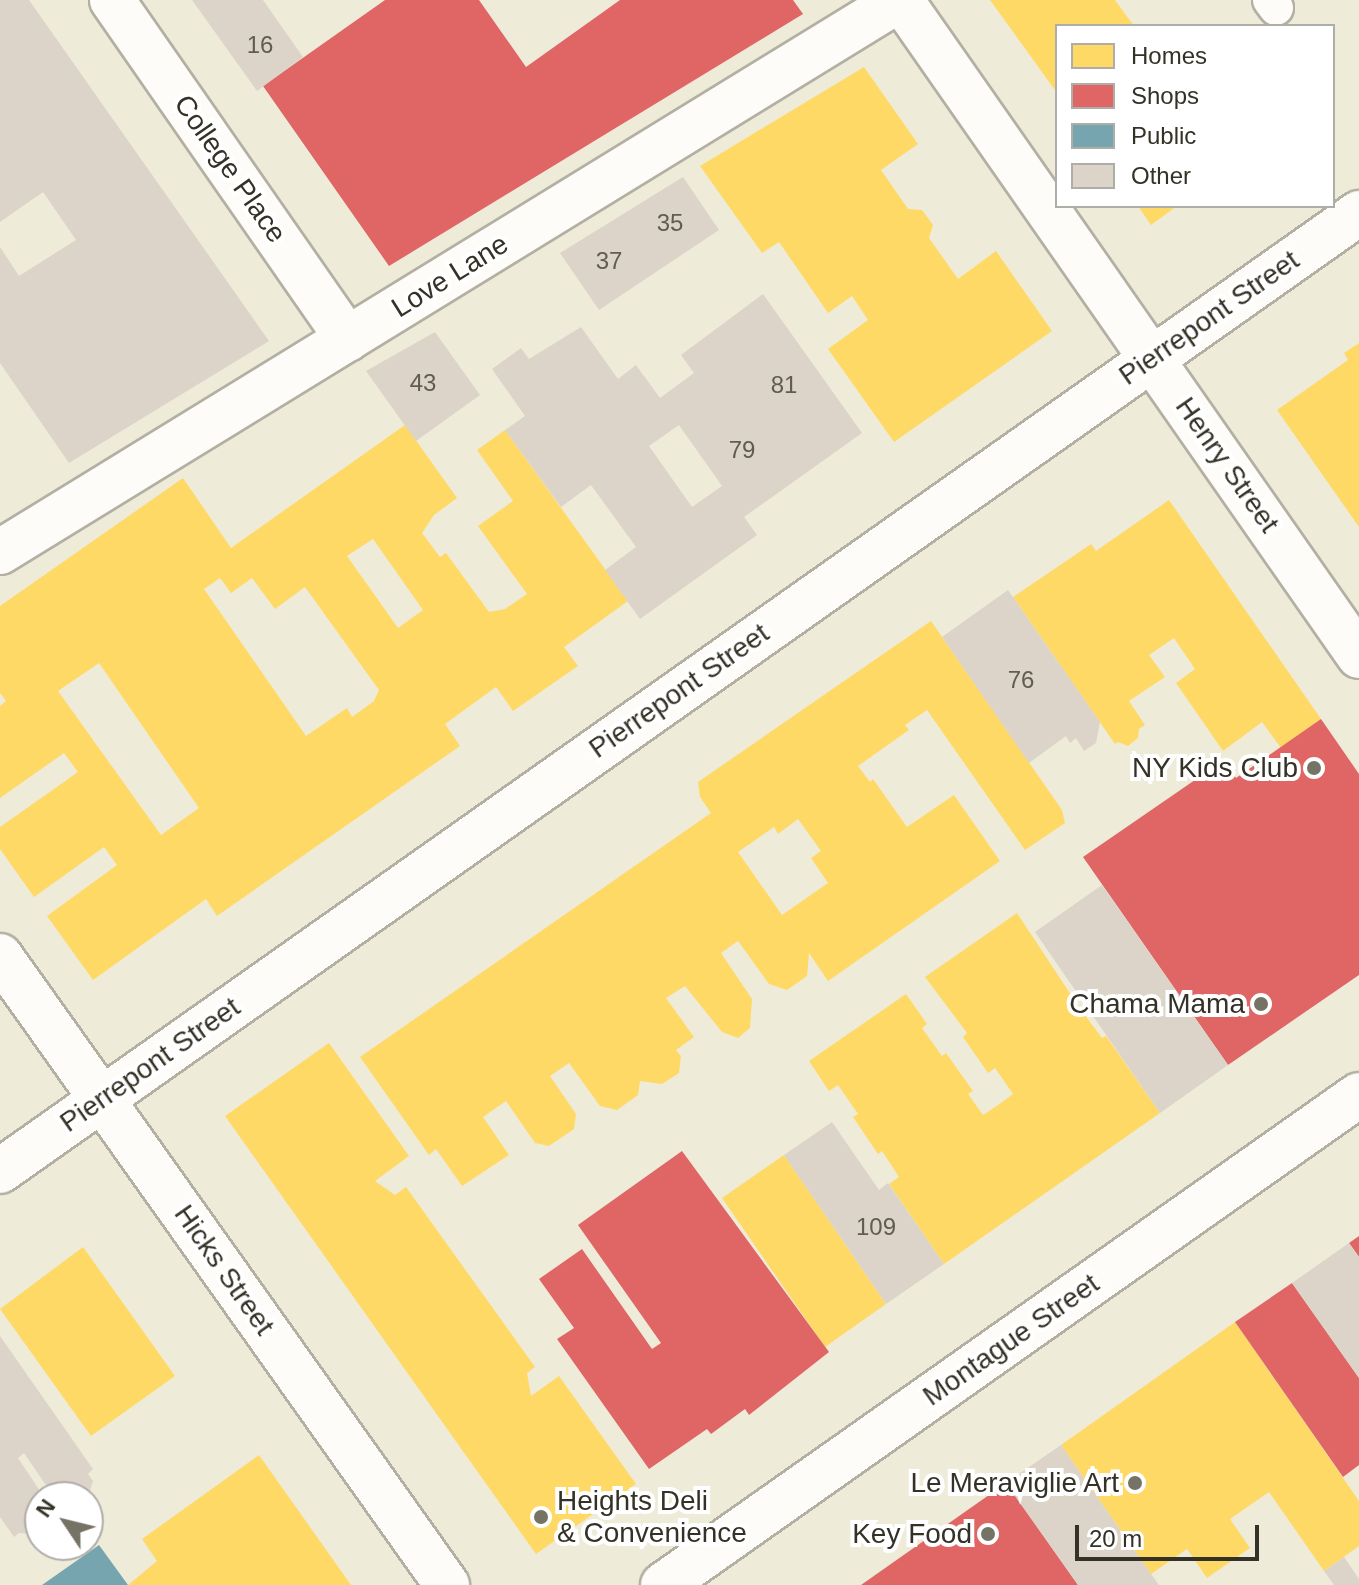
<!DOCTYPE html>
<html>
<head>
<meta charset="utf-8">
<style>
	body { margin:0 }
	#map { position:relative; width:1359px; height:1585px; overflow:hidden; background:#efebd9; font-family:Arial,sans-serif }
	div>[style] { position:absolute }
	.homes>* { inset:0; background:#ffd966 }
	.shops>* { inset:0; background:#e06666 }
	.public>* { inset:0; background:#76a5af }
	.building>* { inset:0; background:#dcd3c9 }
	.roads { filter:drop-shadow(2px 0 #b3b0a3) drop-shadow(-2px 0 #b3b0a3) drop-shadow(0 2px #b3b0a3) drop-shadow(0 -2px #b3b0a3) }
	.lane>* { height:34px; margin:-17px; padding:0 17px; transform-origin:17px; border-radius:17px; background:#fdfcf9 }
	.street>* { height:44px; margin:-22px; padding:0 22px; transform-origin:22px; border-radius:22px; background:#fdfcf9 }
	.dots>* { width:22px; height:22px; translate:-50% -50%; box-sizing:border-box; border:4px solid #fff; border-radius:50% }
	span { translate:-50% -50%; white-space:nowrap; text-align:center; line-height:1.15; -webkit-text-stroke:8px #fff; paint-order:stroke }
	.number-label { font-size:24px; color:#605c50 }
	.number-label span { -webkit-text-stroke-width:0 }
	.street-label { font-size:28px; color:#343226 }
	.poi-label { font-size:28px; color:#343226 }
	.right { translate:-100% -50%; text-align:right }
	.left { translate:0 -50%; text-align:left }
	.legend { position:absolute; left:1055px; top:24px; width:280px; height:184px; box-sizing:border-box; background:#fff; border:2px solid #aeada8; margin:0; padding:10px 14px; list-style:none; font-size:24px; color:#343226 }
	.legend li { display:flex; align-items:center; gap:16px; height:40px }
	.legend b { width:40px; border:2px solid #aeada8 }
	.north { position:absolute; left:24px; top:1481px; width:80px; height:80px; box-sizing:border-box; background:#fff; border:2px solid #aeada8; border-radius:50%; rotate:305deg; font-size:22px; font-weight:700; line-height:32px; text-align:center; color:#343226 }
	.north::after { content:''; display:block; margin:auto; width:28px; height:36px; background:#757365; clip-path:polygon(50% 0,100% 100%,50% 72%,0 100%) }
	.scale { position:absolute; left:1075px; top:1525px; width:184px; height:36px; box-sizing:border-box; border:4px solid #343226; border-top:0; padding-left:10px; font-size:24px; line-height:28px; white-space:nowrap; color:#343226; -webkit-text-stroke:6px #fff; paint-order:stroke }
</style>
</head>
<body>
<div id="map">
	<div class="homes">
		<i style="clip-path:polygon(990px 0,1115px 0,1134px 26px,1057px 26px,1057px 93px)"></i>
		<i style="clip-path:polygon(864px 67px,918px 144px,881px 170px,908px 209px,922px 210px,933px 225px,929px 238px,958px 279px,996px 251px,1052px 331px,894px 442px,828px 349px,868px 320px,852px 296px,828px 313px,779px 242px,762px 253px,700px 166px)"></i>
		<i style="clip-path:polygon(1138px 206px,1177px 206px,1151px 225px)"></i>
		<i style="clip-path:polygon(1359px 343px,1359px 527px,1277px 410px,1348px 360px,1344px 353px)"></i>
		<i style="clip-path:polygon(evenodd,405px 425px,457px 498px,434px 515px,422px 533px,440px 557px,446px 553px,489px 612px,505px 609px,527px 594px,478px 526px,513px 501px,477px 450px,505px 430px,628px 601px,564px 647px,578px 666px,513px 711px,496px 687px,445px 724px,460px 746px,217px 916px,206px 899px,93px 980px,47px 916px,117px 865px,104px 847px,34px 897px,0 849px,0 827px,78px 772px,64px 753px,0 798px,0 706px,6px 701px,0 693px,0 606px,183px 478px,231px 548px,405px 425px,373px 539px,423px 610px,398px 628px,347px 556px,373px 539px,405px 425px,220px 578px,231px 593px,252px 578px,275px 609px,305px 587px,379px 690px,374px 701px,352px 717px,347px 708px,306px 736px,204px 589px,220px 578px,405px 425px,99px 663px,199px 808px,161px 835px,58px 691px,99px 663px)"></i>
		<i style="clip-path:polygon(1169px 500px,1321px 719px,1281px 748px,1262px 722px,1223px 751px,1176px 683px,1195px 669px,1174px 638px,1149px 655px,1165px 677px,1129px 701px,1145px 725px,1139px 729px,1138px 738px,1128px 746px,1118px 742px,1115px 744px,1013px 597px,1091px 544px,1096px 551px)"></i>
		<i style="clip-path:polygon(evenodd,931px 621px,1062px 810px,1065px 823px,1025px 850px,927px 710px,905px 725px,909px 730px,858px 766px,870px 782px,873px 779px,907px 827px,954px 795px,1000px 861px,828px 981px,809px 953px,807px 976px,787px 990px,769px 984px,738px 941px,721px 953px,752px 999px,750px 1028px,738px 1038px,722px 1032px,685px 986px,666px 998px,694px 1037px,676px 1050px,681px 1056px,679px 1073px,662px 1084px,640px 1081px,638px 1095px,617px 1110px,600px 1106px,569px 1063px,550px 1076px,576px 1114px,574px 1129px,549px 1146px,535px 1143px,506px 1101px,483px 1117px,509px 1155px,462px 1186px,436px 1149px,429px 1155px,360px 1057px,711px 813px,700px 797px,698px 782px,931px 621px,798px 819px,821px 851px,811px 858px,828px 883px,782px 915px,738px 852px,774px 827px,778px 834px,798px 819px)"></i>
		<i style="clip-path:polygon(1017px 913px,1081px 1010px,1102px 1038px,1106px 1036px,1160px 1113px,944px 1264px,889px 1184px,899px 1177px,882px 1151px,878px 1154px,853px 1117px,858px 1114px,838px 1085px,829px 1091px,809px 1061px,906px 994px,927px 1024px,922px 1028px,942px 1056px,946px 1053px,973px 1091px,968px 1094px,983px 1115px,998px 1105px,1013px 1094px,995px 1068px,988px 1073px,963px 1037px,967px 1033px,925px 977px)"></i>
		<i style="clip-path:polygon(329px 1043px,409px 1156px,375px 1181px,395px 1195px,406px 1187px,535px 1367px,527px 1373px,531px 1396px,559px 1376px,636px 1484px,536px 1554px,225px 1116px)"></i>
		<i style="clip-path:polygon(784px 1155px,886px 1304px,825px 1347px,722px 1198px)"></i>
		<i style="clip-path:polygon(83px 1247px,175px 1376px,91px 1436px,0 1309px)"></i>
		<i style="clip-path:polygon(1235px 1322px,1359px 1501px,1359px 1546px,1324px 1571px,1269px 1492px,1230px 1519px,1250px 1548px,1207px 1578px,1187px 1549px,1151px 1574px,1061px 1445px)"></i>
		<i style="clip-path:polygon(259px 1455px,351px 1585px,128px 1585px,157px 1561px,142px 1539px)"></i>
	</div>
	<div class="shops">
		<i style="clip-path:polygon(385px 0,479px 0,526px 67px,620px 0,793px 0,803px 14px,389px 266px,263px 86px)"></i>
		<i style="clip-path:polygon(1321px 719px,1359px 774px,1359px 975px,1228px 1065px,1083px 857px,1224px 760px,1236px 778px)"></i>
		<i style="clip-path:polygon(682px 1151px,829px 1352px,749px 1415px,745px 1409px,711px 1434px,707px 1429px,649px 1469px,557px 1339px,574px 1328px,539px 1279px,582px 1249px,652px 1349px,661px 1343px,578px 1225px)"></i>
		<i style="clip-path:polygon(1359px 1236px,1359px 1257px,1349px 1243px)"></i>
		<i style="clip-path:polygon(1292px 1283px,1359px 1378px,1359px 1465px,1343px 1477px,1235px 1322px)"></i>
		<i style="clip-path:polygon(1006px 1483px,1078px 1585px,861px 1585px)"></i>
	</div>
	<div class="public">
		<i style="clip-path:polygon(99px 1545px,128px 1585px,42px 1585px)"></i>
	</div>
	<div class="building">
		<i style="clip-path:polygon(0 0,29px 0,269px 341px,69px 463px,0 363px,0 247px,19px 276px,76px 240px,43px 192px,0 222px)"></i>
		<i style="clip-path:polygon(192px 0,263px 0,303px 57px,257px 91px)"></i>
		<i style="clip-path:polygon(683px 177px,719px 230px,599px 310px,560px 253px)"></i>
		<i style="clip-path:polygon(evenodd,763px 294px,862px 433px,744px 517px,757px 535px,640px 619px,605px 570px,636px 547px,591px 485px,561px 507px,505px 430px,525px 416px,492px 369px,521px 348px,529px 359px,581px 327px,618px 379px,636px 365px,660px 398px,694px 373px,681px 355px,763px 294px,679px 425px,722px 486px,692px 507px,649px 446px,679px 425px)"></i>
		<i style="clip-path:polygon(435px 332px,480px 395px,416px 441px,366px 371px)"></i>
		<i style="clip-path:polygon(1008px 590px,1100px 722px,1096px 743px,1084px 751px,1076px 738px,1070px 743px,1066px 736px,1029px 763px,942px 637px)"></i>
		<i style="clip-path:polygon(1102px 885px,1228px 1065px,1160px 1113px,1035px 932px)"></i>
		<i style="clip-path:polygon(832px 1122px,879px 1190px,888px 1183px,944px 1264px,886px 1304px,784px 1155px)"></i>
		<i style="clip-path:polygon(1349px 1243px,1359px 1257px,1359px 1378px,1292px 1283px)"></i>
		<i style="clip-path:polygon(0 1336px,93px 1469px,88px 1474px,93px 1481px,90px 1491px,82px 1497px,54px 1497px,24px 1453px,18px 1458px,44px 1497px,40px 1497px,40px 1528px,32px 1534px,19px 1533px,14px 1537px,0 1517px)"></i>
		<i style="clip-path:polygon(1061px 1445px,1151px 1574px,1159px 1585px,1078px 1585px,1006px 1483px)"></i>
		<i style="clip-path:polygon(1344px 1557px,1359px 1579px,1359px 1585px,1334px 1585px,1324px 1571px)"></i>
	</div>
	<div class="roads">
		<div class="lane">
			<i style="left:1270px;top:0;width:10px;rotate:53deg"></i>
		</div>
		<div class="street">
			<i style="left:112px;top:0;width:413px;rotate:55.2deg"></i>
			<i style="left:901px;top:0;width:800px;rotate:55.08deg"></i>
			<i style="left:0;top:552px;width:1055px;rotate:-31.55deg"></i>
			<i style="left:0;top:956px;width:772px;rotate:54.6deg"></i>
			<i style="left:0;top:1171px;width:1663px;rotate:-35.18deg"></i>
			<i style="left:663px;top:1585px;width:851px;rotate:-35.15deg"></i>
		</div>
	</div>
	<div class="dots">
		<i style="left:1314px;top:768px;background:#757365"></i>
		<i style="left:1261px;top:1004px;background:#757365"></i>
		<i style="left:1135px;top:1483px;background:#757365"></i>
		<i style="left:541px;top:1517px;background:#757365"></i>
		<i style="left:988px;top:1534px;background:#757365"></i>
	</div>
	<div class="number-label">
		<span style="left:260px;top:45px">16</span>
		<span style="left:670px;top:223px">35</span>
		<span style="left:609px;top:261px">37</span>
		<span style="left:423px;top:383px">43</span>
		<span style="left:784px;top:385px">81</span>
		<span style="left:742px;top:450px">79</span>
		<span style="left:1021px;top:680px">76</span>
		<span style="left:876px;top:1227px">109</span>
	</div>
	<div class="street-label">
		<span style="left:230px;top:169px;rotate:55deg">College Place</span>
		<span style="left:450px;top:276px;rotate:-32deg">Love Lane</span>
		<span style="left:1209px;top:318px;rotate:-35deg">Pierrepont Street</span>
		<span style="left:1227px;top:465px;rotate:55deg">Henry Street</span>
		<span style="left:679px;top:691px;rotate:-35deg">Pierrepont Street</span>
		<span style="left:150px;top:1065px;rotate:-35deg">Pierrepont Street</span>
		<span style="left:224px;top:1270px;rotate:55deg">Hicks Street</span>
		<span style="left:1011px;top:1340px;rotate:-35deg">Montague Street</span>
	</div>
	<div class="poi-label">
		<span class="right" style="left:1298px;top:768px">NY Kids Club</span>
		<span class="right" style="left:1245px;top:1004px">Chama Mama</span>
		<span class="right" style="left:1119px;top:1483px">Le Meraviglie Art</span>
		<span class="left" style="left:557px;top:1517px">Heights Deli<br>&amp; Convenience</span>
		<span class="right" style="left:972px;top:1534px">Key Food</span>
	</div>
	<ul class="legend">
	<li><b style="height:22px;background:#ffd966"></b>Homes</li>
	<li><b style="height:22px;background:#e06666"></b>Shops</li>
	<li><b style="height:22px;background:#76a5af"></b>Public</li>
	<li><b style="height:22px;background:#dcd3c9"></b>Other</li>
	</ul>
	<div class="north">N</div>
	<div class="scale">20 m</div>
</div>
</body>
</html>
